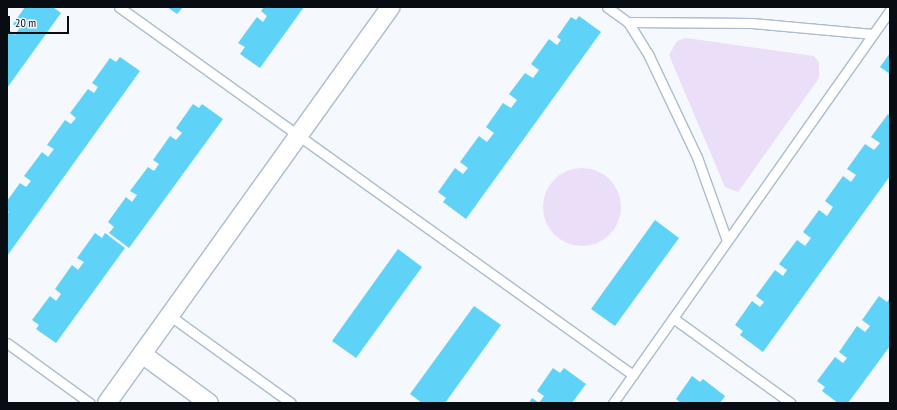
<!DOCTYPE html>
<html>
<head>
<meta charset="utf-8">
<style>
	body { margin:0 }
	#map { position:relative; width:897px; height:410px; overflow:hidden; background:#f5f8fc; font-family:"PT Sans Narrow",sans-serif }
	div>[style] { position:absolute }
	.green>* { inset:0; background:#eadef9 }
	.round { border-radius:50% }
	.building>* { inset:0; background:#5fd2f7 }
	.roads { filter:drop-shadow(1px 0 #abbccf) drop-shadow(-1px 0 #abbccf) drop-shadow(0 1px #abbccf) drop-shadow(0 -1px #abbccf) }
	.service>* { height:9px; margin:-4.5px; padding:0 4.5px; transform-origin:4.5px; border-radius:4.5px; background:#fff }
	.minor>* { height:18px; margin:-9px; padding:0 9px; transform-origin:9px; border-radius:9px; background:#fff }
	span { translate:-50% -50%; white-space:nowrap; text-align:center; line-height:1.15; -webkit-text-stroke:3px #f5f8fc; paint-order:stroke }
	.frame { position:absolute; inset:0; border:8px solid #070d13; pointer-events:none }
	.scale { position:absolute; left:8px; top:16px; width:61px; height:18px; box-sizing:border-box; border:2px solid #070d13; border-top:0; padding-left:5px; font-size:12px; line-height:14px; white-space:nowrap; color:#070d13; -webkit-text-stroke:3px #f5f8fc; paint-order:stroke }
</style>
</head>
<body>
<div id="map">
	<div class="green">
		<i style="clip-path:polygon(686px 38px,814px 56px,819px 62px,819px 78px,738px 192px,725px 187px,669px 55px,677px 41px)"></i>
		<i class="round" style="left:543px;top:168px;width:78px;height:78px"></i>
	</div>
	<div class="building">
		<i style="clip-path:polygon(25px 7px,53px 7px,61px 13px,7px 88px,7px 33px,9px 30px,15px 35px,19px 29px,13px 24px)"></i>
		<i style="clip-path:polygon(167px 7px,183px 7px,177px 14px)"></i>
		<i style="clip-path:polygon(264px 7px,304px 7px,260px 68px,240px 54px,245px 47px,238px 43px,257px 17px,263px 22px,267px 16px,261px 11px)"></i>
		<i style="clip-path:polygon(579px 16px,601px 32px,466px 219px,443px 202px,446px 198px,438px 192px,455px 168px,463px 174px,468px 168px,460px 162px,479px 136px,487px 142px,494px 133px,486px 127px,503px 103px,511px 108px,517px 100px,509px 94px,525px 73px,533px 78px,539px 70px,531px 64px,549px 39px,557px 45px,561px 40px,557px 37px,571px 17px,576px 20px)"></i>
		<i style="clip-path:polygon(890px 53px,890px 74px,880px 67px)"></i>
		<i style="clip-path:polygon(120px 57px,140px 71px,7px 256px,7px 214px,9px 212px,7px 211px,7px 201px,20px 183px,26px 187px,31px 181px,24px 176px,42px 152px,48px 157px,54px 149px,47px 145px,65px 120px,71px 124px,76px 118px,70px 113px,88px 89px,94px 93px,98px 87px,92px 83px,110px 58px,116px 62px)"></i>
		<i style="clip-path:polygon(193px 104px,199px 108px,202px 104px,223px 119px,129px 248px,109px 233px,114px 227px,108px 222px,126px 197px,132px 202px,137px 195px,130px 191px,148px 167px,154px 171px,159px 164px,153px 160px,170px 136px,176px 140px,182px 133px,176px 128px)"></i>
		<i style="clip-path:polygon(888px 114px,890px 116px,890px 176px,763px 352px,740px 335px,743px 331px,735px 325px,752px 301px,760px 307px,764px 302px,756px 296px,775px 270px,783px 276px,787px 270px,779px 264px,797px 240px,805px 246px,811px 238px,803px 232px,819px 210px,827px 216px,833px 207px,825px 201px,843px 176px,851px 182px,856px 175px,847px 169px,865px 144px,874px 150px,880px 143px,871px 137px)"></i>
		<i style="clip-path:polygon(655px 220px,679px 238px,615px 326px,591px 309px)"></i>
		<i style="clip-path:polygon(95px 233px,102px 238px,105px 233px,125px 248px,56px 343px,36px 329px,39px 325px,32px 320px,50px 296px,56px 301px,61px 294px,55px 289px,72px 265px,78px 270px,84px 262px,77px 258px)"></i>
		<i style="clip-path:polygon(398px 249px,422px 267px,356px 358px,332px 341px)"></i>
		<i style="clip-path:polygon(879px 296px,887px 302px,890px 298px,890px 346px,848px 403px,838px 403px,822px 391px,825px 387px,817px 381px,835px 357px,843px 363px,847px 358px,839px 352px,857px 326px,865px 332px,870px 326px,862px 320px)"></i>
		<i style="clip-path:polygon(474px 306px,501px 325px,445px 403px,422px 403px,410px 394px)"></i>
		<i style="clip-path:polygon(553px 368px,560px 373px,564px 368px,586px 384px,572px 403px,539px 403px,544px 396px,537px 391px)"></i>
		<i style="clip-path:polygon(692px 376px,700px 382px,703px 379px,725px 396px,720px 403px,681px 403px,676px 399px)"></i>
		<i style="clip-path:polygon(532px 398px,539px 403px,529px 403px)"></i>
	</div>
	<div class="roads">
		<div class="service">
			<i style="left:119px;top:7px;width:632px;rotate:35.6deg"></i>
			<i style="left:607px;top:7px;width:26px;rotate:36deg"></i>
			<i style="left:628px;top:22px;width:40px;rotate:58deg"></i>
			<i style="left:649px;top:56px;width:112px;rotate:64.6deg"></i>
			<i style="left:697px;top:157px;width:89px;rotate:70.3deg"></i>
			<i style="left:628px;top:22px;width:124px;rotate:0.5deg"></i>
			<i style="left:752px;top:23px;width:121px;rotate:5.2deg"></i>
			<i style="left:169px;top:315px;width:150px;rotate:35.8deg"></i>
			<i style="left:673px;top:318px;width:145px;rotate:35.8deg"></i>
			<i style="left:7px;top:343px;width:102px;rotate:35.9deg"></i>
			<i style="left:613px;top:403px;width:481px;rotate:-54.8deg"></i>
		</div>
		<div class="minor">
			<i style="left:142px;top:354px;width:83px;rotate:36.2deg"></i>
			<i style="left:107px;top:403px;width:487px;rotate:-54.4deg"></i>
		</div>
	</div>
	<div class="frame"></div>
	<div class="scale">20 m</div>
</div>
</body>
</html>
